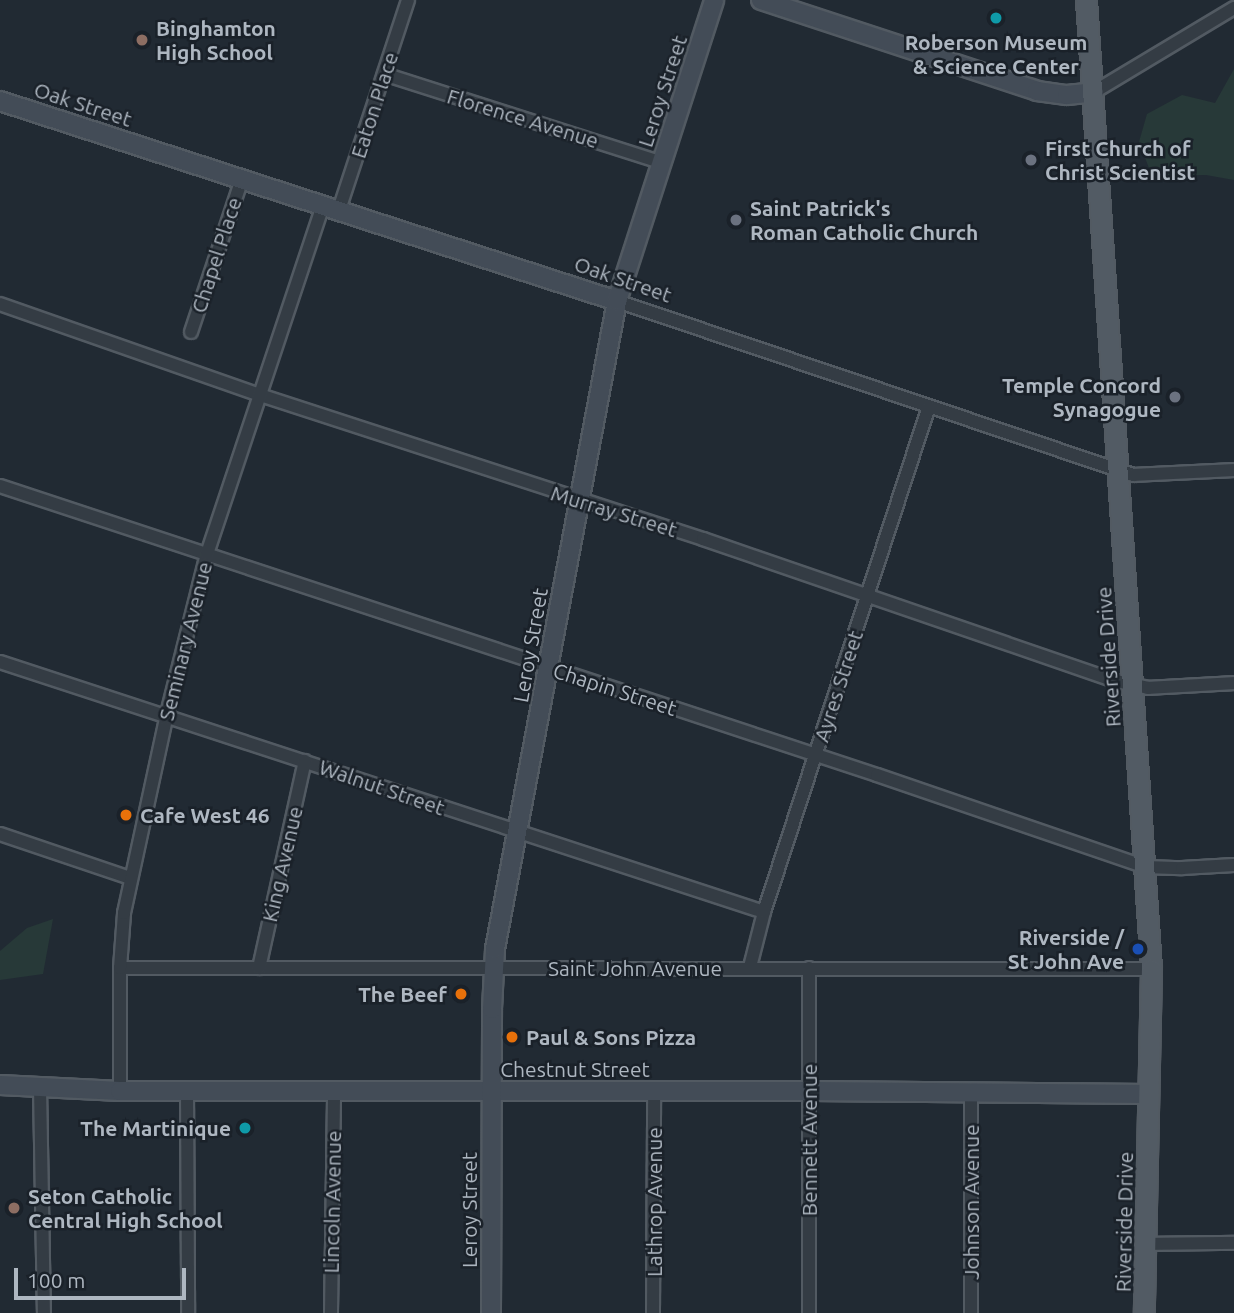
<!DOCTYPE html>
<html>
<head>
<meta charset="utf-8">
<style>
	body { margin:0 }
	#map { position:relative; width:1234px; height:1313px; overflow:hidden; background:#212a33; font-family:Ubuntu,sans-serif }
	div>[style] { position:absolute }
	.green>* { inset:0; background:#273938 }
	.roads { filter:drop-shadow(2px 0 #525a62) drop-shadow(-2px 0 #525a62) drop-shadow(0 2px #525a62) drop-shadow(0 -2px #525a62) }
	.street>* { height:12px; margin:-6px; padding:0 6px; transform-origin:6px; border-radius:6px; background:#343c44 }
	.secondary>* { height:18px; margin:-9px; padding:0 9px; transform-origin:9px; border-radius:9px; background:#434c57 }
	.primary>* { height:19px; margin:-9.5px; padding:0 9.5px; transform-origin:9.5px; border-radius:9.5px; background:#525b64 }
	.dots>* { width:19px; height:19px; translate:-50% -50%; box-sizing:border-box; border:4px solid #1a2129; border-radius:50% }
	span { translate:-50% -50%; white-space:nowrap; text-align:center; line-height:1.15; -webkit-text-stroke:5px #1a2129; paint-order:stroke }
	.poi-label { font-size:21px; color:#aeb7c1; font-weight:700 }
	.left { translate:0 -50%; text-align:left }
	.right { translate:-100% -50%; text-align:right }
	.street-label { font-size:21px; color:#aeb7c1 }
	.scale { position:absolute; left:14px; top:1268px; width:172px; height:32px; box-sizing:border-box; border:4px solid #aeb7c1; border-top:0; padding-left:9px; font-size:21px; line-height:24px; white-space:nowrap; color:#aeb7c1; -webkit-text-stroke:5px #1a2129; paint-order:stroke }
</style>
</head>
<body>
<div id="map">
	<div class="green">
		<i style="clip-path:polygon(1234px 69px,1234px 180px,1206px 175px,1152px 176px,1139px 142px,1147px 114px,1182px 95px,1215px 103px)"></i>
		<i style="clip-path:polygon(53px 919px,43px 974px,0 980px,0 951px,27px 928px)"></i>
	</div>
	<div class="roads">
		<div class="street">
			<i style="left:384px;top:74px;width:293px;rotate:17.7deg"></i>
			<i style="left:1094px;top:92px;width:163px;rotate:-31deg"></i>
			<i style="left:339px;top:210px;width:221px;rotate:-71.8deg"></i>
			<i style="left:617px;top:301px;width:545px;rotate:18.63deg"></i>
			<i style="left:1133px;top:475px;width:101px;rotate:-2.8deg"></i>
			<i style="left:0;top:304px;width:275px;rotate:19.3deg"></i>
			<i style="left:260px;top:395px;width:466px;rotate:18deg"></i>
			<i style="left:703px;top:539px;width:437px;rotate:19deg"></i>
			<i style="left:1116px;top:681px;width:33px;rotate:12deg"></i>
			<i style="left:1148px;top:688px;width:86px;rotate:-3.3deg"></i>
			<i style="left:191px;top:332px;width:161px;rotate:-71.6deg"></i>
			<i style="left:0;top:486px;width:923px;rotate:18.24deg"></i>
			<i style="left:877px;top:775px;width:283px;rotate:18.9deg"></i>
			<i style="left:1145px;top:867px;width:37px;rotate:2deg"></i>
			<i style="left:1182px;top:868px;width:52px;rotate:-3.3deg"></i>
			<i style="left:0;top:662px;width:804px;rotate:18.12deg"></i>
			<i style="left:0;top:834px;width:137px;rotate:18.7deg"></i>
			<i style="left:750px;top:967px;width:57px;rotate:-75.7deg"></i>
			<i style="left:764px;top:912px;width:532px;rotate:-71.94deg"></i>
			<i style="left:120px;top:968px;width:1031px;rotate:0.06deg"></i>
			<i style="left:259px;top:968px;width:212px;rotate:-77.5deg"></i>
			<i style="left:809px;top:968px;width:345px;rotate:90deg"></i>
			<i style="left:40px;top:1087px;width:226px;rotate:89deg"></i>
			<i style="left:187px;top:1090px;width:223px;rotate:89.7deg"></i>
			<i style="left:120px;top:1091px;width:123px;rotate:-90deg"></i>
			<i style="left:120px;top:968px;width:55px;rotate:-85.8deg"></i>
			<i style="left:124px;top:913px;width:199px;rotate:-77.8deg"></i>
			<i style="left:166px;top:718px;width:169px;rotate:-76deg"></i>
			<i style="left:207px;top:554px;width:368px;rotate:-71.6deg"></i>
			<i style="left:971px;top:1092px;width:221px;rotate:90deg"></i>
			<i style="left:1146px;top:1244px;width:88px;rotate:-0.7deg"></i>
			<i style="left:331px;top:1313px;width:221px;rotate:-89.2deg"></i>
			<i style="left:653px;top:1313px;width:222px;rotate:-89.7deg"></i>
		</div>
		<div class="secondary">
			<i style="left:761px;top:0;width:291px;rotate:18.2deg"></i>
			<i style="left:1037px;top:91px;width:30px;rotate:8deg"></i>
			<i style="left:1067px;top:95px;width:27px;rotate:-6deg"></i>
			<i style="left:0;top:101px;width:649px;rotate:17.96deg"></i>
			<i style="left:0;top:1085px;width:120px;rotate:2.9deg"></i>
			<i style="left:120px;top:1091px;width:689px"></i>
			<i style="left:809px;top:1091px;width:340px;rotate:0.5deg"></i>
			<i style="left:491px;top:1313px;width:304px;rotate:-89.8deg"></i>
			<i style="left:492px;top:1009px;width:60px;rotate:-87.1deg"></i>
			<i style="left:495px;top:949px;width:659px;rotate:-79.34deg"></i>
			<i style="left:617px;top:301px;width:316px;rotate:-72.1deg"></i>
		</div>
		<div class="primary">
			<i style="left:1086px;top:0;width:971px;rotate:86.16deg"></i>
			<i style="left:1151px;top:969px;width:344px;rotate:91.2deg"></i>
		</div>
	</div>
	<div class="dots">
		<i style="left:996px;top:18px;background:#0f9aa8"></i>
		<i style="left:142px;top:40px;background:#8d6e63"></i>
		<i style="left:1031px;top:160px;background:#6b7280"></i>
		<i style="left:736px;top:220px;background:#6b7280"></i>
		<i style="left:1175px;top:397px;background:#6b7280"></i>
		<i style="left:126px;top:815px;background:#e8710a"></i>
		<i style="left:1138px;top:949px;background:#1a4fb4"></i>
		<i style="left:461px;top:994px;background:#e8710a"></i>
		<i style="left:512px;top:1037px;background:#e8710a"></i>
		<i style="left:245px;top:1128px;background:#0f9aa8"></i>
		<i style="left:14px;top:1208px;background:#8d6e63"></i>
	</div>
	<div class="poi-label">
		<span class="left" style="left:156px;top:40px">Binghamton<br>High School</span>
		<span style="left:996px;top:54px">Roberson Museum<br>&amp; Science Center</span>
		<span class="left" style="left:1045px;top:160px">First Church of<br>Christ Scientist</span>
		<span class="left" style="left:750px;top:220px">Saint Patrick's<br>Roman Catholic Church</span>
		<span class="right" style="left:1161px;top:397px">Temple Concord<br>Synagogue</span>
		<span class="left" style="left:140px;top:815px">Cafe West 46</span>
		<span class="right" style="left:1124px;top:949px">Riverside /<br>St John Ave</span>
		<span class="right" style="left:447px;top:994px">The Beef</span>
		<span class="left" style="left:526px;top:1037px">Paul &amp; Sons Pizza</span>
		<span class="right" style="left:231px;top:1128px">The Martinique</span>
		<span class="left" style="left:28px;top:1208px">Seton Catholic<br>Central High School</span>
	</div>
	<div class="street-label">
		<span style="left:662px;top:91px;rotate:-72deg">Leroy Street</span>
		<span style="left:83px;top:104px;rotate:18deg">Oak Street</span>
		<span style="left:374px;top:105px;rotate:-72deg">Eaton Place</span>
		<span style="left:523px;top:118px;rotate:17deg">Florence Avenue</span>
		<span style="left:216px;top:255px;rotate:-72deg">Chapel Place</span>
		<span style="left:623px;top:279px;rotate:19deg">Oak Street</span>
		<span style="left:614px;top:511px;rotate:17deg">Murray Street</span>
		<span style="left:185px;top:641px;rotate:-76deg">Seminary Avenue</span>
		<span style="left:530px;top:645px;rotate:-80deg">Leroy Street</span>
		<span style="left:1108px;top:657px;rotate:-94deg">Riverside Drive</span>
		<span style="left:838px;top:686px;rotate:-72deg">Ayres Street</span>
		<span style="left:615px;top:689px;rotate:18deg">Chapin Street</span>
		<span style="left:382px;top:787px;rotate:19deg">Walnut Street</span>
		<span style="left:282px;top:864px;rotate:-77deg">King Avenue</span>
		<span style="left:635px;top:968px">Saint John Avenue</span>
		<span style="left:575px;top:1069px">Chestnut Street</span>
		<span style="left:809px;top:1140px;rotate:-90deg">Bennett Avenue</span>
		<span style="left:332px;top:1202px;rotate:-89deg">Lincoln Avenue</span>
		<span style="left:654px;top:1202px;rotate:-90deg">Lathrop Avenue</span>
		<span style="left:971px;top:1202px;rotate:-90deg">Johnson Avenue</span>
		<span style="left:469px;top:1210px;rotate:-90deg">Leroy Street</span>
		<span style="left:1124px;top:1222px;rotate:-89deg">Riverside Drive</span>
	</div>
	<div class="scale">100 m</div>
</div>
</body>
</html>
